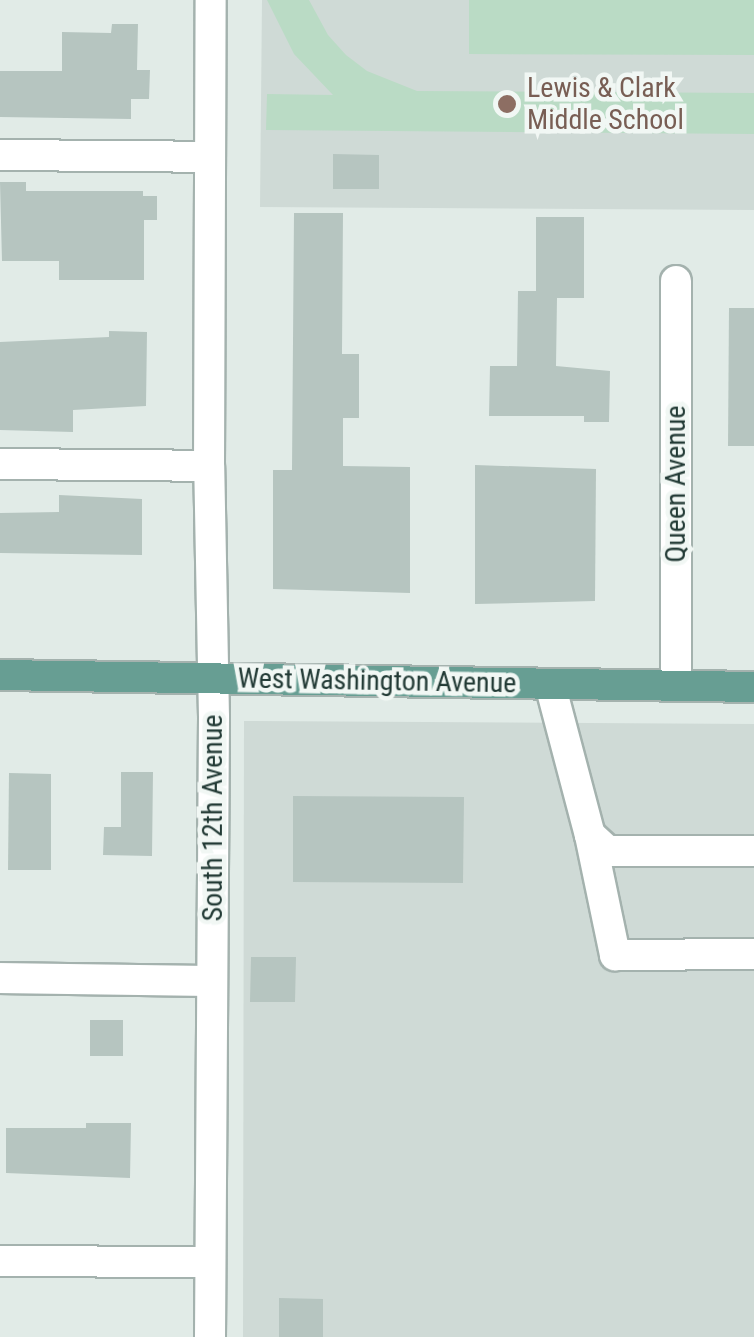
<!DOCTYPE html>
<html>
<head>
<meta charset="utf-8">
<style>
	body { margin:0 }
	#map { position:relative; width:754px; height:1337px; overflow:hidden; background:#e1ebe7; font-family:"Roboto Condensed",sans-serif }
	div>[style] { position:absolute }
	.built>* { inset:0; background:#cfdad6 }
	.green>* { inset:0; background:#badbc5 }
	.building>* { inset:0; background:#b6c5c0 }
	.roads { filter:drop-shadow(2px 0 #a4b2ae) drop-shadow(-2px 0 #a4b2ae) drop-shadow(0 2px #a4b2ae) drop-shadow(0 -2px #a4b2ae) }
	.minor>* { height:30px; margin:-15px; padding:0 15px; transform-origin:15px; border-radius:15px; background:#fff }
	.major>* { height:30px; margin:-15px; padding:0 15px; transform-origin:15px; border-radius:15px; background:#679e93 }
	.dots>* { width:28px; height:28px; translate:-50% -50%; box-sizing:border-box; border:5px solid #f1f7f4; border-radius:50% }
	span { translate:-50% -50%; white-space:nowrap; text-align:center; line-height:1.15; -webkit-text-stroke:9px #f1f7f4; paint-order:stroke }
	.education-label { font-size:28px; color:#785e54 }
	.left { translate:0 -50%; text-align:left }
	.street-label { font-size:28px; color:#223a35 }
</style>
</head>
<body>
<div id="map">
	<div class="built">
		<i style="clip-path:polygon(262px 0,754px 0,754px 210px,260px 207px)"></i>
		<i style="clip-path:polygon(244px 721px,754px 724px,754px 1337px,243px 1337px)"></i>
	</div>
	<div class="green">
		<i style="clip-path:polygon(267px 0,309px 0,328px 35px,346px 55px,367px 71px,417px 91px,754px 93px,754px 134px,266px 130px,267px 94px,333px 95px,294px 54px)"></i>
		<i style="clip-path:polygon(469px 0,754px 0,754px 55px,469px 54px)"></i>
	</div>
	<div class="building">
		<i style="clip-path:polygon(112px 24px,138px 24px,137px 70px,150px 70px,149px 99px,131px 99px,131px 119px,0 117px,0 71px,62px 71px,62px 32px,111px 33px)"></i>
		<i style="clip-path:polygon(333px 154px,379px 155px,379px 189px,333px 189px)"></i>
		<i style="clip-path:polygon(0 182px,26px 182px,26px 191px,143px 191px,143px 196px,157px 196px,157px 220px,144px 220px,144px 280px,59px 280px,59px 261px,2px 261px)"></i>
		<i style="clip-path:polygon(294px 213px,343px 213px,342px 354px,359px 354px,359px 418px,343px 418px,343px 466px,410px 467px,410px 593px,273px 589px,273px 470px,292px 470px)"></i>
		<i style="clip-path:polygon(536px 217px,584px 217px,584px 298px,557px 298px,556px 366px,610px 371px,609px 422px,584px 422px,584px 416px,489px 416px,490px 366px,517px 366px,518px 291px,536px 291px)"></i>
		<i style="clip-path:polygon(729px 308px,754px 308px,754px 446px,728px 446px)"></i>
		<i style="clip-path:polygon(109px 331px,147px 332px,146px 406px,73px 410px,73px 432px,0 430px,0 342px,109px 337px)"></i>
		<i style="clip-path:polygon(475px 465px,596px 469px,595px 601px,475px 604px)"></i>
		<i style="clip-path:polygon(59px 495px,142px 499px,142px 555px,0 553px,0 513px,59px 512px)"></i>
		<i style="clip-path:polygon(121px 772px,153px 772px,152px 856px,103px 855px,104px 827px,121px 827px)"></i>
		<i style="clip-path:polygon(9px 773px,51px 774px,51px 870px,8px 870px)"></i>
		<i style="clip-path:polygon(293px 796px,464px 797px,463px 883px,293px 882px)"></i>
		<i style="clip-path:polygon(251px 957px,296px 957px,295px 1002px,250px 1002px)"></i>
		<i style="clip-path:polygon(90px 1020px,123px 1020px,123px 1056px,90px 1056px)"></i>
		<i style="clip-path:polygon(86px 1123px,131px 1123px,130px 1178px,6px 1173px,6px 1128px,86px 1128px)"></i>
		<i style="clip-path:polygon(279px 1298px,323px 1299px,323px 1337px,279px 1337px)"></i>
	</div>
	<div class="roads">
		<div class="minor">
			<i style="left:0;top:155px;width:210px;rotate:0.5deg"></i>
			<i style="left:0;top:464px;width:209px;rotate:0.5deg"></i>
			<i style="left:550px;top:684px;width:156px;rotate:75.2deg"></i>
			<i style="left:590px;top:835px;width:24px;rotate:42deg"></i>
			<i style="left:608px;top:851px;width:146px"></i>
			<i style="left:676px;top:686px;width:405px;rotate:-90deg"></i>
			<i style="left:590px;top:835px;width:123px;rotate:78.2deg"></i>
			<i style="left:615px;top:955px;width:139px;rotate:-0.4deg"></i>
			<i style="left:0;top:978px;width:212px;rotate:0.8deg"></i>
			<i style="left:0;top:1261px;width:210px;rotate:0.3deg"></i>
			<i style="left:210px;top:1337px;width:620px;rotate:-89.63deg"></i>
			<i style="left:214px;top:717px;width:251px;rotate:-91.1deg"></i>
			<i style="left:209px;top:466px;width:466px;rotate:-89.8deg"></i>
		</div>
		<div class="major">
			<i style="left:0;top:675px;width:754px;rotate:0.91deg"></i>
		</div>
	</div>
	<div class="dots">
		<i style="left:507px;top:104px;background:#8d6e63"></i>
	</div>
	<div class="education-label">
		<span class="left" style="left:527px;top:104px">Lewis &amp; Clark<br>Middle School</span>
	</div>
	<div class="street-label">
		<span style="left:676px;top:484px;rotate:-90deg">Queen Avenue</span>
		<span style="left:377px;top:681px;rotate:1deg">West Washington Avenue</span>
		<span style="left:213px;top:818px;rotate:-90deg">South 12th Avenue</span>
	</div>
</div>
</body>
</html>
